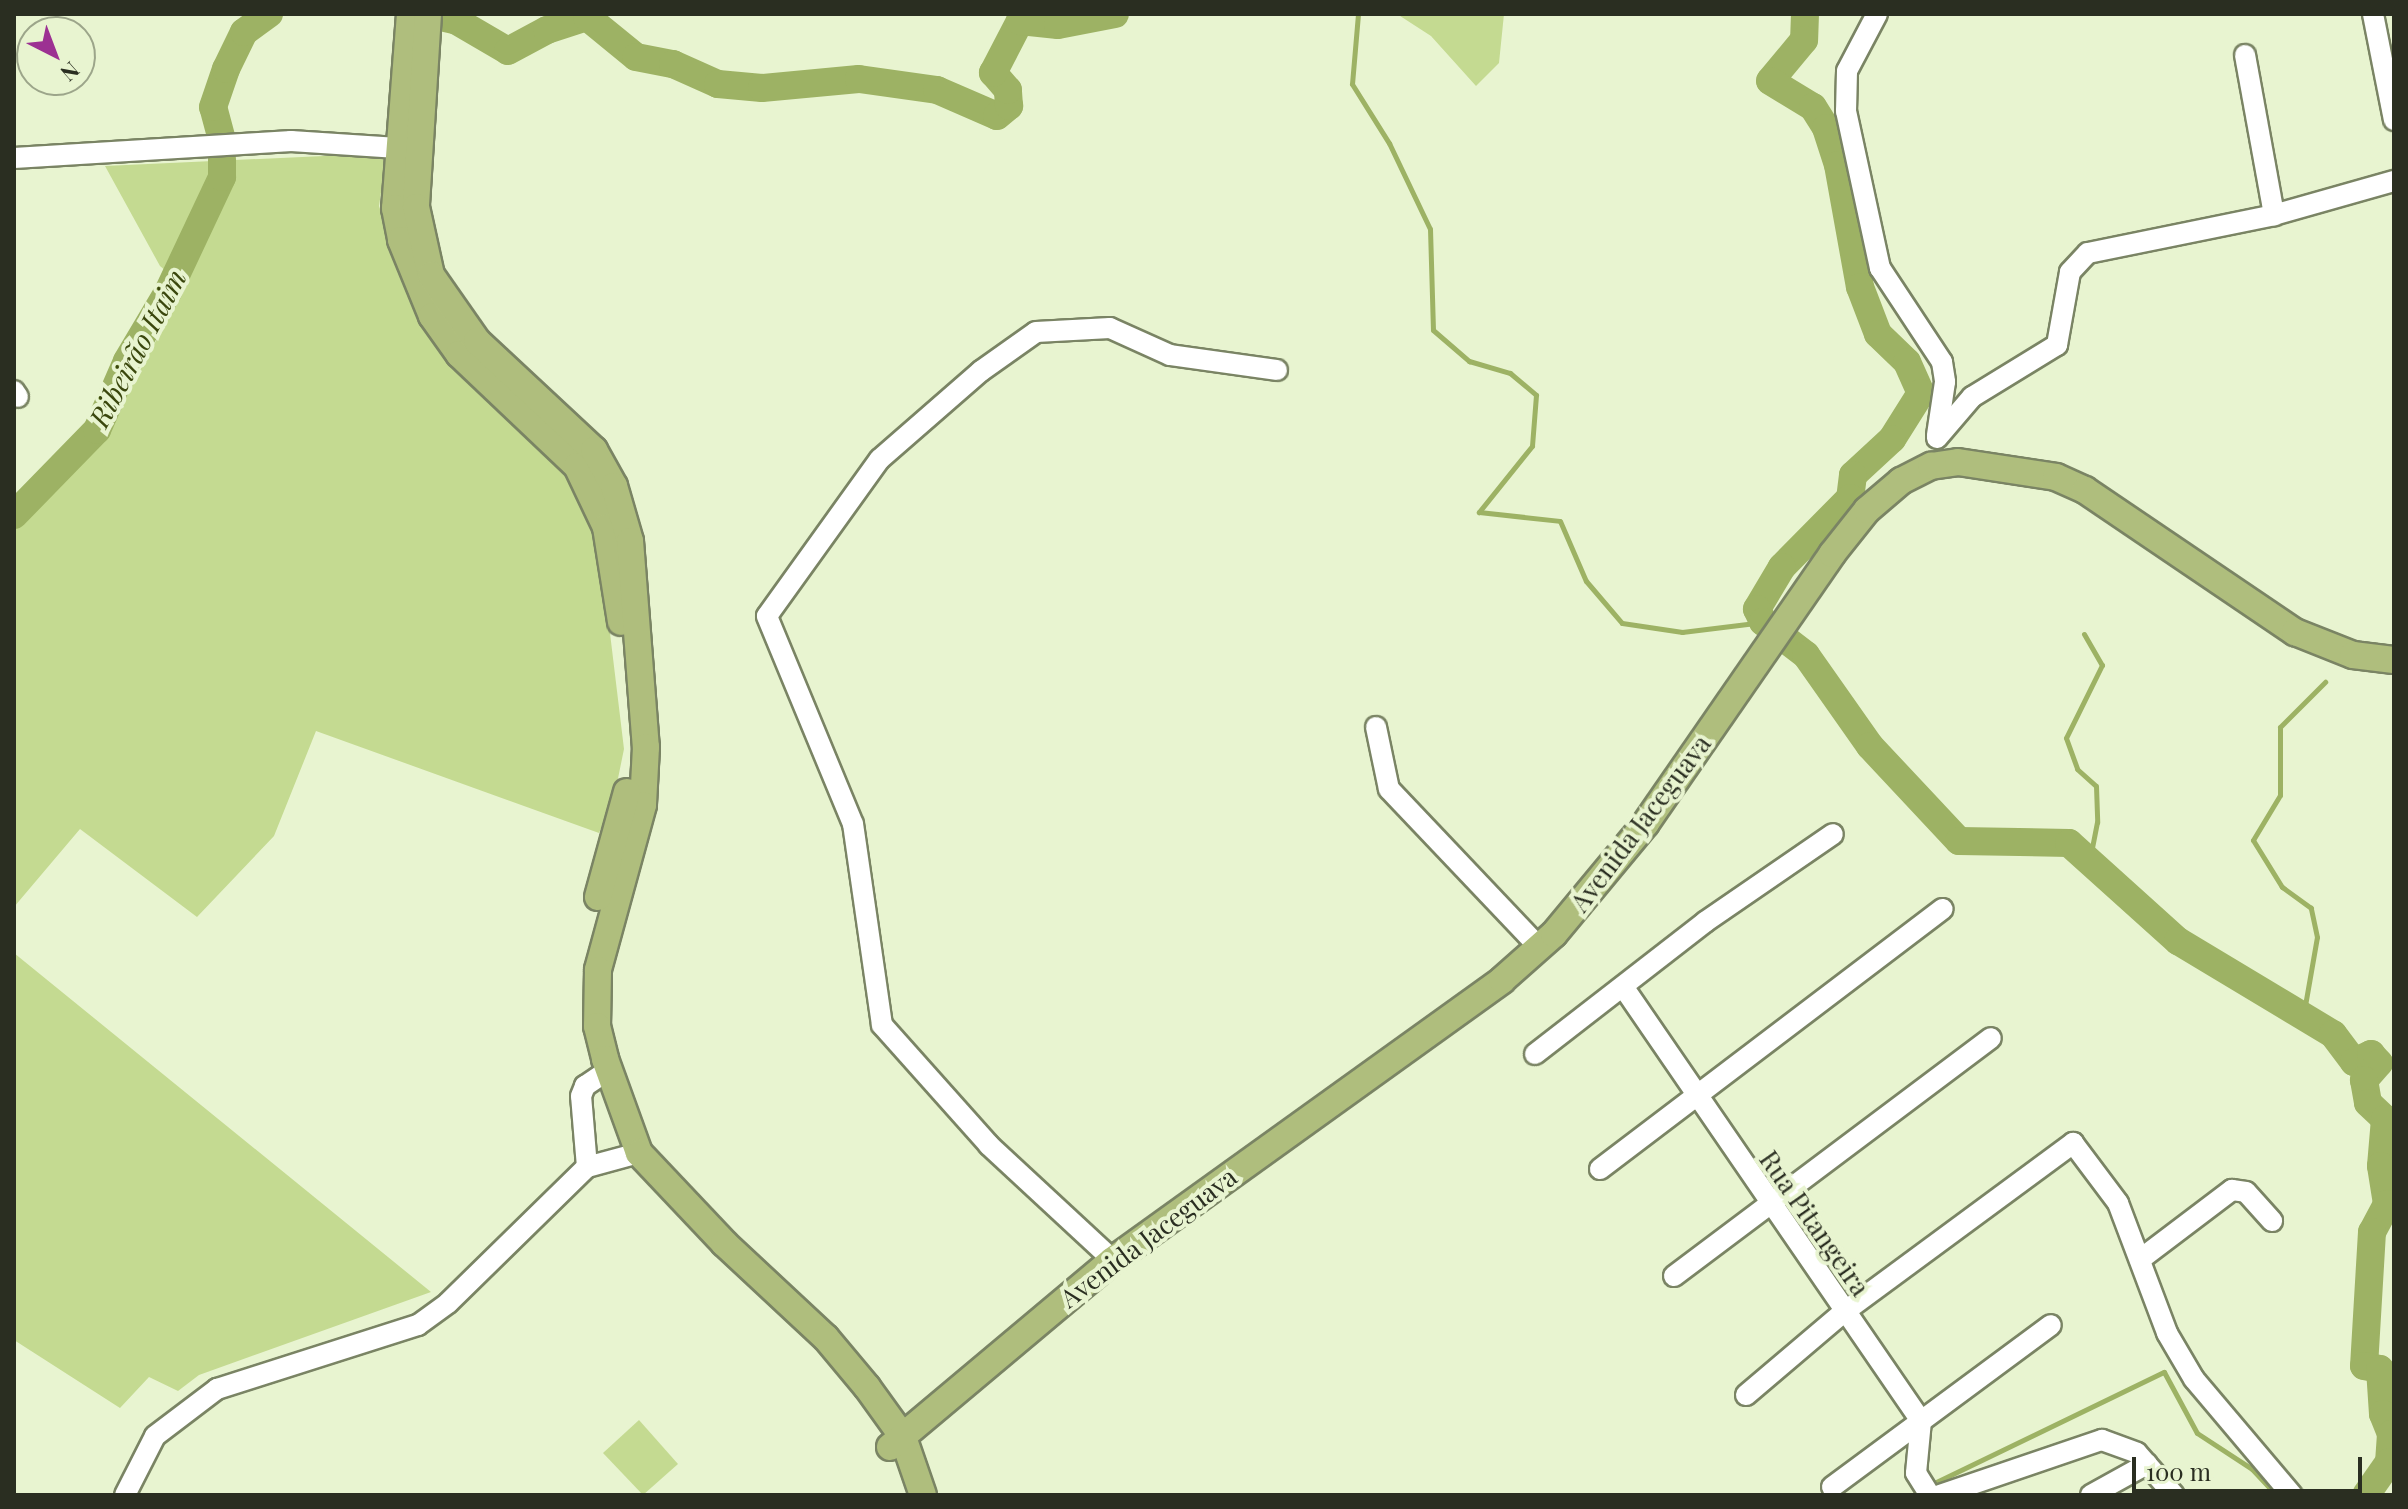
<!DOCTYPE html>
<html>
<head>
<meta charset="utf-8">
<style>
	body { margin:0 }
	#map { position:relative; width:2408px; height:1509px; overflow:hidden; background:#e8f4d0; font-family:"Playfair Display",serif }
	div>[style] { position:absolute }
	.green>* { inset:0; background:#c4da91 }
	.stream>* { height:5px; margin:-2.5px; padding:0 2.5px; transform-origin:2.5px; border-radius:2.5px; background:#9db264 }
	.river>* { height:28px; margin:-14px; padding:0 14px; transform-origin:14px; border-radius:14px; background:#9db264 }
	.roads { filter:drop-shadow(2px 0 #7a8464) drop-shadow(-2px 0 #7a8464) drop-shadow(0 2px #7a8464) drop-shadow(0 -2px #7a8464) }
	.minor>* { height:20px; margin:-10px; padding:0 10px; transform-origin:10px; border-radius:10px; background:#fff }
	.major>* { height:26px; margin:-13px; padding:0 13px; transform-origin:13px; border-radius:13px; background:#afbe7d }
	span { translate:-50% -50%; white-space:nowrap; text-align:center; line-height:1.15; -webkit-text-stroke:8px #e8f4d0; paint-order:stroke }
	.street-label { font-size:26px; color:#2a2e21 }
	.water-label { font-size:28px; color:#3a470d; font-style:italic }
	.frame { position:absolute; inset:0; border:16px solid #2a2e21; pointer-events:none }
	.north { position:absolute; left:16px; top:16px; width:80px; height:80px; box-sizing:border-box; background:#e8f4d0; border:2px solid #9ca58a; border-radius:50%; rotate:138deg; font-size:22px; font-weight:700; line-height:32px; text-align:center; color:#2a2e21 }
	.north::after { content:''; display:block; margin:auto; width:28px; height:36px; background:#9c3192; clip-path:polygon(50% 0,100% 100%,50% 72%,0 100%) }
	.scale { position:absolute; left:2132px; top:1457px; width:230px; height:36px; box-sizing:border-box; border:4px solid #2a2e21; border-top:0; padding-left:10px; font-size:24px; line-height:28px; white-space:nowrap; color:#2a2e21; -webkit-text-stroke:6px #e8f4d0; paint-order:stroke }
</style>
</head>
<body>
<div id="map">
	<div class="green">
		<i style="clip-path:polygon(1397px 14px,1504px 14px,1499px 63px,1476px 86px,1431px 36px)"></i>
		<i style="clip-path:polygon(345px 155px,386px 158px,379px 206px,415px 312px,454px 365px,566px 467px,593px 530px,602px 567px,624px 749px,614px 798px,599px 833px,316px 731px,274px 836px,197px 917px,80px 829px,14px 907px,14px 529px,105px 435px,185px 287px,160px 266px,105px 166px)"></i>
		<i style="clip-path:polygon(14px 953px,431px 1292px,199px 1375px,178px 1391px,149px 1377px,120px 1408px,14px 1340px)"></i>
		<i style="clip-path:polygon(639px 1420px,678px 1464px,643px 1495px,603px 1453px)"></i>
	</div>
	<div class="stream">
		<i style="left:1358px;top:14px;width:70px;rotate:94.9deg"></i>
		<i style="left:1352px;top:84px;width:70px;rotate:57.9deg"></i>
		<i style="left:1389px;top:143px;width:95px;rotate:64.5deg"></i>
		<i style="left:1430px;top:229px;width:101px;rotate:88.3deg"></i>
		<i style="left:1433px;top:330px;width:48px;rotate:40.7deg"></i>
		<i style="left:1469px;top:361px;width:43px;rotate:16.3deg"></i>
		<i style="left:1510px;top:373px;width:34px;rotate:40deg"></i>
		<i style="left:1536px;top:395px;width:51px;rotate:94.5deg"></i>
		<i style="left:1532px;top:446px;width:85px;rotate:128.8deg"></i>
		<i style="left:1479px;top:512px;width:81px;rotate:6.3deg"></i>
		<i style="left:1560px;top:521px;width:65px;rotate:66.6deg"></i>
		<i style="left:1586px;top:581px;width:55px;rotate:49.4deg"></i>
		<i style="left:1622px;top:623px;width:61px;rotate:8.5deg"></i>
		<i style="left:1682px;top:632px;width:82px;rotate:-7deg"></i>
		<i style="left:2084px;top:634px;width:36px;rotate:60deg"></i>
		<i style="left:2102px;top:665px;width:81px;rotate:116.3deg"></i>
		<i style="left:2066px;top:738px;width:33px;rotate:70deg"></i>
		<i style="left:2077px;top:769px;width:25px;rotate:42deg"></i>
		<i style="left:2096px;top:786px;width:36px;rotate:88deg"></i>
		<i style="left:2097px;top:822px;width:38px;rotate:101deg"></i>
		<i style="left:2303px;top:1017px;width:81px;rotate:-80.1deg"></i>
		<i style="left:2317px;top:937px;width:30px;rotate:-102deg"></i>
		<i style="left:2311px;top:908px;width:36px;rotate:-144deg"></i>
		<i style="left:2282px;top:887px;width:55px;rotate:-121.7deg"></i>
		<i style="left:2253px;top:840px;width:52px;rotate:-59deg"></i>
		<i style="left:2280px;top:795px;width:68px;rotate:-90deg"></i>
		<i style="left:2280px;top:727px;width:64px;rotate:-45deg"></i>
		<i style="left:1930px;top:1485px;width:260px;rotate:-25.8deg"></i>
		<i style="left:2164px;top:1372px;width:69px;rotate:61.6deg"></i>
		<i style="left:2197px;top:1433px;width:66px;rotate:33.2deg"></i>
		<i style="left:2252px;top:1469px;width:35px;rotate:47deg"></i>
	</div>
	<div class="river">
		<i style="left:428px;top:14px;width:28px;rotate:13deg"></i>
		<i style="left:455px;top:20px;width:61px;rotate:30.3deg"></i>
		<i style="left:508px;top:51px;width:44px;rotate:-28.3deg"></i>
		<i style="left:547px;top:30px;width:42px;rotate:-18deg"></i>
		<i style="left:587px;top:17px;width:63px;rotate:39.2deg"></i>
		<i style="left:636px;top:57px;width:38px;rotate:11deg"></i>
		<i style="left:673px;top:64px;width:49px;rotate:24deg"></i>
		<i style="left:718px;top:84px;width:44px;rotate:5.2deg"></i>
		<i style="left:762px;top:88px;width:97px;rotate:-5.3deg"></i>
		<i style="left:859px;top:79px;width:79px;rotate:8deg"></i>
		<i style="left:937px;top:90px;width:65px;rotate:23.4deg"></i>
		<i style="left:997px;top:116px;width:16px;rotate:-40deg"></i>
		<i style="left:1009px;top:106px;width:16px;rotate:-94deg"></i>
		<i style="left:1008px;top:90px;width:23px;rotate:-131deg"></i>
		<i style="left:993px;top:73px;width:59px;rotate:-62.6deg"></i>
		<i style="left:1020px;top:21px;width:38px;rotate:6deg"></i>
		<i style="left:1058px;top:25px;width:58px;rotate:-10.9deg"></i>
		<i style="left:1805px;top:14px;width:26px;rotate:92deg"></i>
		<i style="left:1804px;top:40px;width:53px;rotate:129.7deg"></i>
		<i style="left:1770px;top:81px;width:50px;rotate:31.2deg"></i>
		<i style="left:1813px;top:107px;width:25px;rotate:58deg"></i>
		<i style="left:1826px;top:128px;width:39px;rotate:72deg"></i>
		<i style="left:1838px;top:165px;width:124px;rotate:79.8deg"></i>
		<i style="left:1860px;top:287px;width:50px;rotate:69deg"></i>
		<i style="left:1878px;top:334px;width:40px;rotate:44deg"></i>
		<i style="left:1907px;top:362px;width:34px;rotate:66deg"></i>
		<i style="left:1921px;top:393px;width:54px;rotate:122.2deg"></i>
		<i style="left:1892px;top:439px;width:53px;rotate:137.3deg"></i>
		<i style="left:1853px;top:475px;width:23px;rotate:97deg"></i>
		<i style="left:1850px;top:498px;width:97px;rotate:134.6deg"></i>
		<i style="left:1782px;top:567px;width:49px;rotate:120.8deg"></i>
		<i style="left:1757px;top:609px;width:14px;rotate:65deg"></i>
		<i style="left:1763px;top:622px;width:54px;rotate:37.5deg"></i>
		<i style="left:1806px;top:655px;width:111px;rotate:54.9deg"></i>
		<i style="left:1870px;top:746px;width:130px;rotate:46.9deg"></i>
		<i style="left:1959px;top:841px;width:110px;rotate:1deg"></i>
		<i style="left:2069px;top:843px;width:147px;rotate:42deg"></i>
		<i style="left:2178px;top:941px;width:181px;rotate:31deg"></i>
		<i style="left:2333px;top:1034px;width:35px;rotate:53deg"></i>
		<i style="left:2354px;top:1062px;width:19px;rotate:-25deg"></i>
		<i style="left:2371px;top:1054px;width:12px;rotate:48deg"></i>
		<i style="left:2379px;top:1063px;width:23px;rotate:131deg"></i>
		<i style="left:2364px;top:1080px;width:23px;rotate:80deg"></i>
		<i style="left:2368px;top:1103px;width:23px;rotate:43deg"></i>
		<i style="left:2385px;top:1119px;width:47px;rotate:94.9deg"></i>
		<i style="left:2381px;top:1166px;width:38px;rotate:81deg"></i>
		<i style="left:2387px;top:1204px;width:32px;rotate:118deg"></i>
		<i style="left:2372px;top:1232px;width:134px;rotate:93.4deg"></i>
		<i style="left:2364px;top:1366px;width:16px;rotate:11deg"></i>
		<i style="left:2380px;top:1369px;width:45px;rotate:86.2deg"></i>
		<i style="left:2383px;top:1414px;width:22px;rotate:68deg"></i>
		<i style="left:2391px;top:1434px;width:28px;rotate:94deg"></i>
		<i style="left:2389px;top:1462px;width:40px;rotate:124.9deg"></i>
		<i style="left:222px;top:140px;width:34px;rotate:-105deg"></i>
		<i style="left:213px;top:107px;width:40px;rotate:-71.1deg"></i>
		<i style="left:226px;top:69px;width:41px;rotate:-64.1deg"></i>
		<i style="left:244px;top:32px;width:31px;rotate:-36deg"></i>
		<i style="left:14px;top:515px;width:119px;rotate:-45.7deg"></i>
		<i style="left:97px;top:430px;width:75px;rotate:-66.5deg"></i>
		<i style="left:127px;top:361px;width:80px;rotate:-59.3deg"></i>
		<i style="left:168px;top:292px;width:127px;rotate:-64.8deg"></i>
		<i style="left:222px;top:177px;width:18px;rotate:-90deg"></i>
	</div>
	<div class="roads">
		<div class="minor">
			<i style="left:1877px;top:14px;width:64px;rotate:117.8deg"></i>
			<i style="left:1847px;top:71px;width:40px;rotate:91.4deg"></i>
			<i style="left:1846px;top:111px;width:161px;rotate:77.8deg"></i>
			<i style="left:1880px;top:268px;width:113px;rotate:56.6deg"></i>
			<i style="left:1942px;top:362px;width:20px;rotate:81deg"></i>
			<i style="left:1945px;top:382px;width:54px;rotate:98.6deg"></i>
			<i style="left:2373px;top:14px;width:108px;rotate:78.8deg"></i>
			<i style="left:2245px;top:55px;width:163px;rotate:79.7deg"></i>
			<i style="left:14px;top:158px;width:278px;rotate:-3.5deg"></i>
			<i style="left:291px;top:141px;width:107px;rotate:3.7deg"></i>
			<i style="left:14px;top:391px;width:7px;rotate:56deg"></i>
			<i style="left:1937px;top:438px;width:54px;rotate:-49.5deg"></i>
			<i style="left:1972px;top:397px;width:100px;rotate:-31.5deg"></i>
			<i style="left:2057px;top:345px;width:74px;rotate:-79.9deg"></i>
			<i style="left:2070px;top:272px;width:26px;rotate:-47deg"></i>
			<i style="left:2088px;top:253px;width:190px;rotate:-11.5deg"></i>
			<i style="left:2274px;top:215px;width:125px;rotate:-15.8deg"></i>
			<i style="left:1376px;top:727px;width:63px;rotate:78.2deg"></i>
			<i style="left:1389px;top:789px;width:218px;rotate:46.5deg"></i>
			<i style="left:1624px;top:988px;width:525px;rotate:55.55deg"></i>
			<i style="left:1921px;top:1421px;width:52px;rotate:95.5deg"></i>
			<i style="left:1916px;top:1473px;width:26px;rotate:58deg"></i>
			<i style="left:1535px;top:1054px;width:215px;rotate:-37.8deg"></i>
			<i style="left:1705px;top:922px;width:155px;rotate:-34.5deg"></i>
			<i style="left:587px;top:1167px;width:71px;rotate:-94.8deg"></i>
			<i style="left:581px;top:1096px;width:11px;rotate:-68deg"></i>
			<i style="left:585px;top:1086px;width:29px;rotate:-34deg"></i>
			<i style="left:1600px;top:1169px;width:430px;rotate:-37.2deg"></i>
			<i style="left:2142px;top:1258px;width:113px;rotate:-37.1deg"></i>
			<i style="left:2232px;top:1190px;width:14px;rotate:8deg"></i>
			<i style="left:2246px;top:1192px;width:39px;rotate:48deg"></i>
			<i style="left:1113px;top:1260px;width:169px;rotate:-137.2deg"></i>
			<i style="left:989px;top:1145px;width:161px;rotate:-131.7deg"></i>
			<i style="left:882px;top:1025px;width:203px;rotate:-98.2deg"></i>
			<i style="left:853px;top:824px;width:225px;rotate:-112.5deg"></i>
			<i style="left:767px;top:616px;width:193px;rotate:-54.3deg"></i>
			<i style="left:880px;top:459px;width:134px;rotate:-41.1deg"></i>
			<i style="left:981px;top:371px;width:67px;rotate:-35.3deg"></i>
			<i style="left:1036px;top:332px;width:74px;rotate:-3.1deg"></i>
			<i style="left:1110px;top:328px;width:66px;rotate:24.2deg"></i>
			<i style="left:1170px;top:355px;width:108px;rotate:8deg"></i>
			<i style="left:1674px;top:1276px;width:396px;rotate:-36.9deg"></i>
			<i style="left:1746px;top:1395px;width:128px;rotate:-40.3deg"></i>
			<i style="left:1844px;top:1312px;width:285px;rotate:-36.4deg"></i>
			<i style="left:2073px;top:1143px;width:75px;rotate:53.1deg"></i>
			<i style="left:2118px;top:1203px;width:139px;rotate:69.3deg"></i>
			<i style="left:2167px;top:1333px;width:53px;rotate:59.6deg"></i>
			<i style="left:2194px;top:1379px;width:152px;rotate:49.8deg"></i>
			<i style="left:1832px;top:1487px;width:272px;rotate:-36.5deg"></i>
			<i style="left:125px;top:1495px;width:66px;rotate:-63deg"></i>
			<i style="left:155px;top:1436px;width:78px;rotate:-37.2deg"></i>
			<i style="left:217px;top:1389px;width:211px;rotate:-17.7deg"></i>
			<i style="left:418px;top:1325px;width:37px;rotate:-36deg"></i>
			<i style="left:448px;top:1303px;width:194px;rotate:-44.4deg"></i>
			<i style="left:587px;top:1167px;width:54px;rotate:-15.1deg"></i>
			<i style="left:1940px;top:1495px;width:171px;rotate:-18.8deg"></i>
			<i style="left:2102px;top:1440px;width:37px;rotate:20deg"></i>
			<i style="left:2137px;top:1453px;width:56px;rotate:48.6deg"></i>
			<i style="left:2091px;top:1495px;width:64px;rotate:-29deg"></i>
		</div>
		<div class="major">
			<i style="left:410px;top:14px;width:195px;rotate:94.4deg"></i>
			<i style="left:395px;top:208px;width:33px;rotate:79deg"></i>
			<i style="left:401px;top:240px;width:82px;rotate:67.8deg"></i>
			<i style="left:432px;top:316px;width:47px;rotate:54.6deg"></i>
			<i style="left:459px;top:354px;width:163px;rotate:43.5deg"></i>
			<i style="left:577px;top:466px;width:68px;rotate:64.6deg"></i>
			<i style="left:606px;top:527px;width:96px;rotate:81deg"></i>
			<i style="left:428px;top:14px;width:193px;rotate:93.6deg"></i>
			<i style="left:416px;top:207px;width:70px;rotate:77.6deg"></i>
			<i style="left:431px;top:275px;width:80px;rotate:55.1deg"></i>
			<i style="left:477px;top:341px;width:160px;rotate:43deg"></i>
			<i style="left:594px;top:450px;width:41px;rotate:60.9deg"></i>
			<i style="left:614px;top:486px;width:57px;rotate:73.8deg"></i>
			<i style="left:630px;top:541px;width:207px;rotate:85.6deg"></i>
			<i style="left:646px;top:747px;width:58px;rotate:93deg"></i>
			<i style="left:643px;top:805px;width:171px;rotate:105.3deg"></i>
			<i style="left:598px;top:970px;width:56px;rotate:91deg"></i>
			<i style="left:597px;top:1026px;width:34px;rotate:76deg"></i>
			<i style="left:605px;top:1059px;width:100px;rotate:70.1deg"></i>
			<i style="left:639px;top:1153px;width:124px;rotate:46.6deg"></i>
			<i style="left:724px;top:1243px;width:139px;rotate:43deg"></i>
			<i style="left:826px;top:1338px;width:64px;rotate:50.1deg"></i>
			<i style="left:867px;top:1387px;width:62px;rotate:54.2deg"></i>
			<i style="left:903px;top:1437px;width:61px;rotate:71deg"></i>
			<i style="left:598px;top:897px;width:109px;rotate:-74.6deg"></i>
			<i style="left:890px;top:1447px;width:291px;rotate:-40deg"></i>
			<i style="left:1113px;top:1260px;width:479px;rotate:-35.7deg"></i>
			<i style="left:1502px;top:980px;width:69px;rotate:-41.5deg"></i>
			<i style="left:1554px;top:934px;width:144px;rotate:-50.3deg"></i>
			<i style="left:1646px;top:823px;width:327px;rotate:-55.3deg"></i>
			<i style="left:1832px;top:554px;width:56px;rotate:-51.5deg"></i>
			<i style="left:1867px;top:510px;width:45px;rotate:-40.5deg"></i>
			<i style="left:1901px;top:481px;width:34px;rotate:-27deg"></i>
			<i style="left:1931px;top:466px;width:27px;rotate:-8deg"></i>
			<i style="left:1958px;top:462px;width:99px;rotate:8.7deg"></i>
			<i style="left:2056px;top:477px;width:32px;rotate:24deg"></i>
			<i style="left:2085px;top:490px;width:254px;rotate:34.1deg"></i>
			<i style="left:2295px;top:632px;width:62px;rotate:21.6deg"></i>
			<i style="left:2353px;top:655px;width:41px;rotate:7deg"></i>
		</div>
	</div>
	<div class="street-label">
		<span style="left:1640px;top:823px;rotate:-53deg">Avenida Jaceguava</span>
		<span style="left:1815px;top:1223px;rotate:55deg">Rua Pitangeira</span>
		<span style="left:1148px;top:1237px;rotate:-37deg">Avenida Jaceguava</span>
	</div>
	<div class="water-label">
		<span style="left:137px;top:348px;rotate:-62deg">Ribeirão Itaim</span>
	</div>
	<div class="frame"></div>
	<div class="north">N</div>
	<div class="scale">100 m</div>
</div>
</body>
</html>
